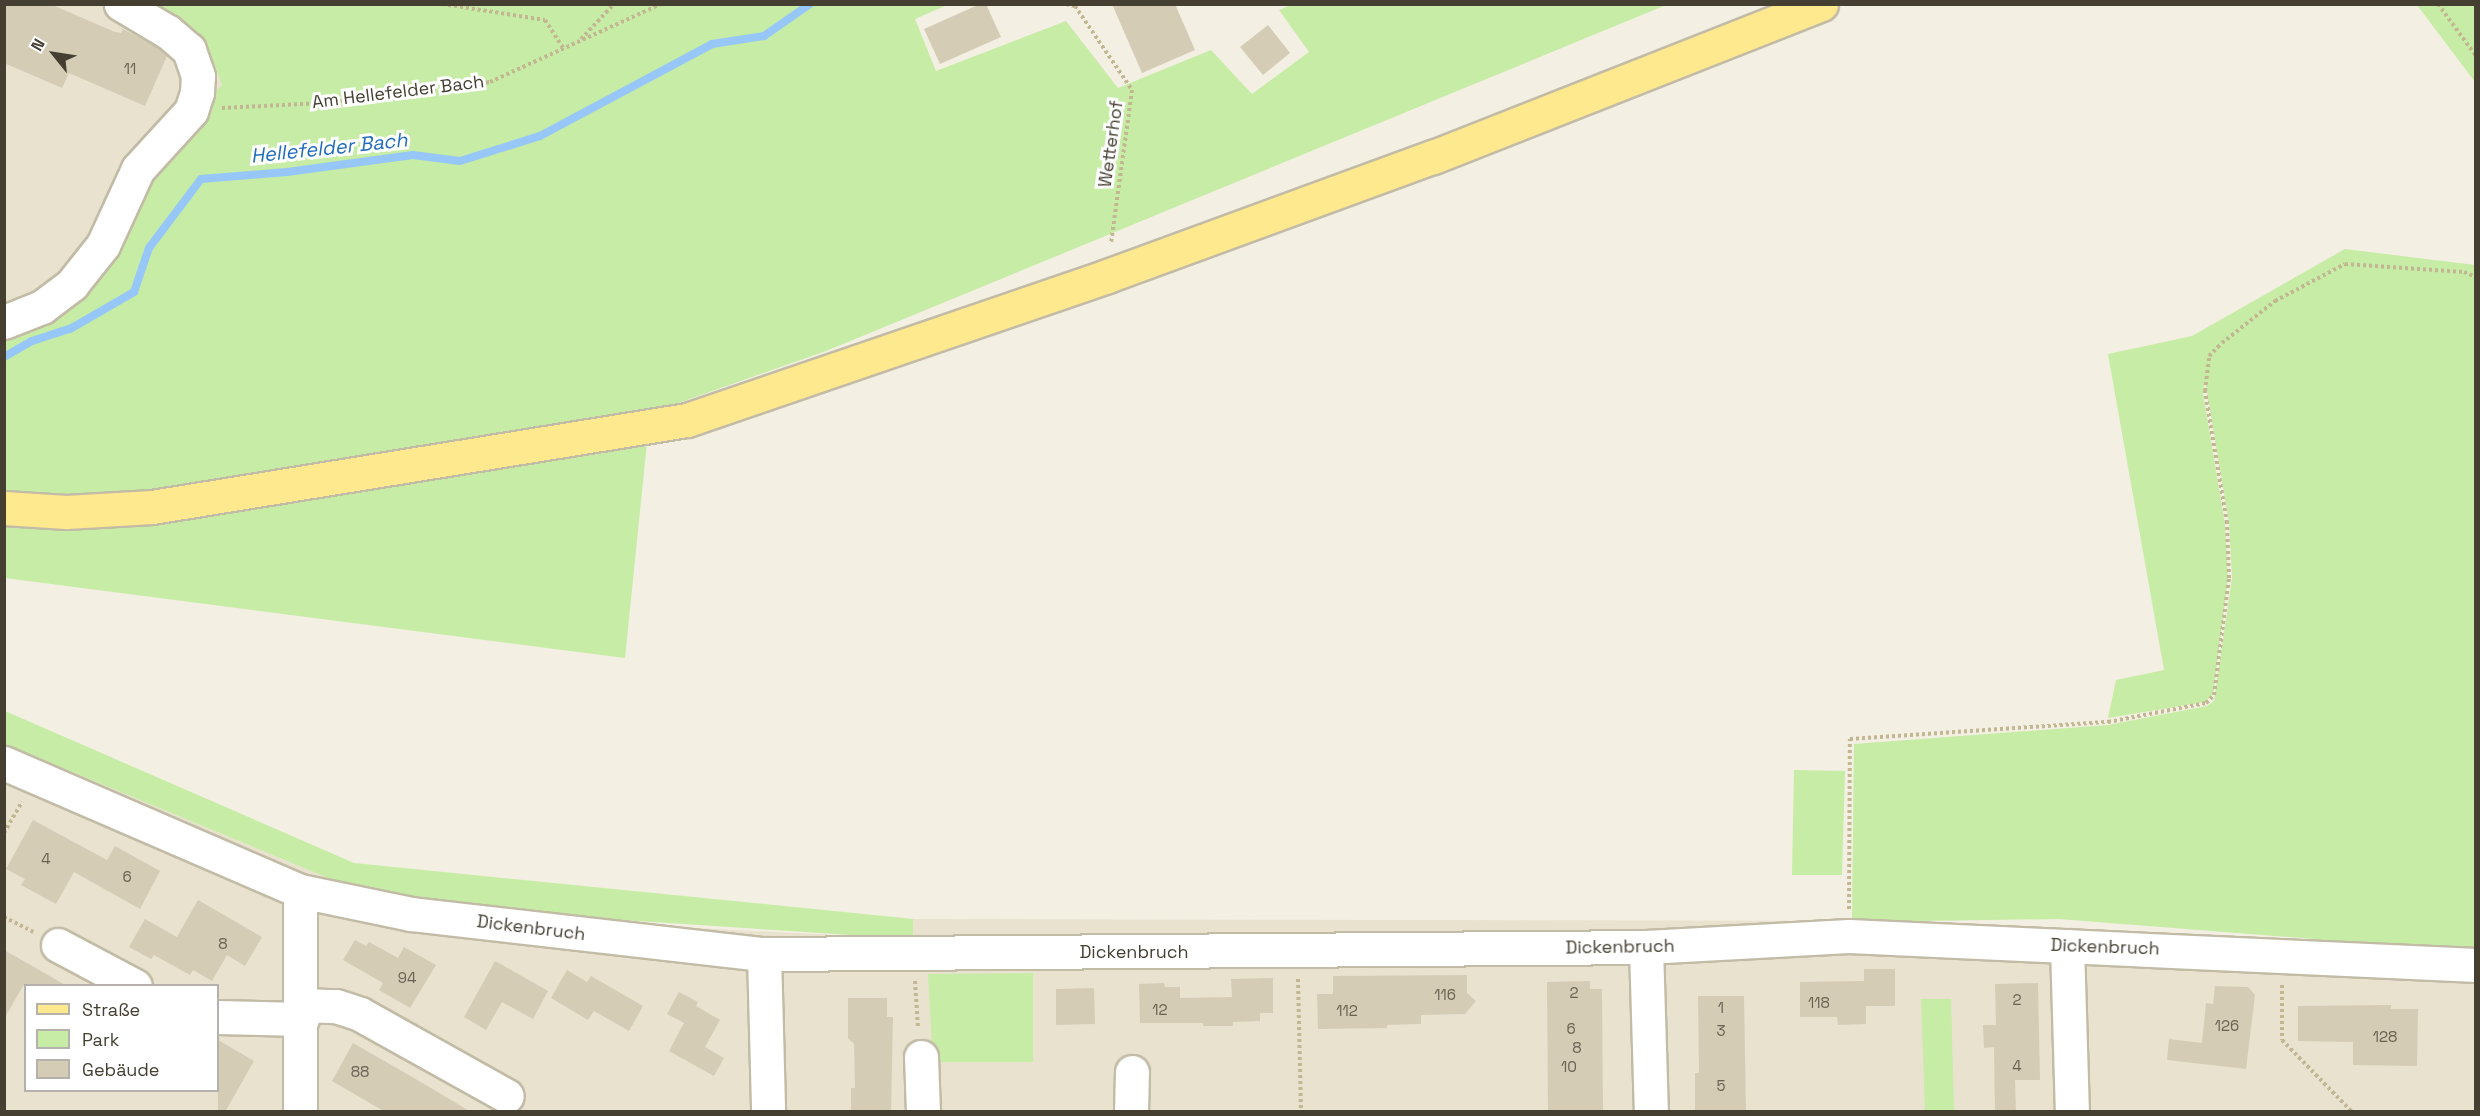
<!DOCTYPE html>
<html>
<head>
<meta charset="utf-8">
<style>
	body { margin:0 }
	#map { position:relative; width:2480px; height:1116px; overflow:hidden; background:#f3efe2; font-family:"Space Grotesk",sans-serif }
	div>[style] { position:absolute }
	.residential>* { inset:0; background:#e8e2cf }
	.green>* { inset:0; background:#c6eca5 }
	.stream>* { height:8px; margin:-4px; padding:0 4px; transform-origin:4px; border-radius:4px; background:#96c7f8 }
	.building>* { inset:0; background:#d5ccb6 }
	.path>* { height:4px; margin-top:-2px; transform-origin:0; background:repeating-linear-gradient(90deg,#c2b693 0 3px,transparent 0 6px) }
	.roads { filter:drop-shadow(2px 0 #c2bba6) drop-shadow(-2px 0 #c2bba6) drop-shadow(0 2px #c2bba6) drop-shadow(0 -2px #c2bba6) }
	.minor>* { height:33px; margin:-16.5px; padding:0 16.5px; transform-origin:16.5px; border-radius:16.5px; background:#fff }
	.major>* { height:33px; margin:-16.5px; padding:0 16.5px; transform-origin:16.5px; border-radius:16.5px; background:#ffe98f }
	span { translate:-50% -50%; white-space:nowrap; text-align:center; line-height:1.15; -webkit-text-stroke:6px #fff; paint-order:stroke }
	.number-label { font-size:15px; color:#696253 }
	.number-label span { -webkit-text-stroke-width:0 }
	.street-label { font-size:18px; color:#453f32 }
	.water-label { font-size:20px; color:#216dbb; font-style:italic }
	.frame { position:absolute; inset:0; border:6px solid #453f32; pointer-events:none }
	.legend { position:absolute; left:24px; top:984px; width:195px; height:108px; box-sizing:border-box; background:#fff; border:2px solid #b5b2ad; margin:0; padding:8px 10px; list-style:none; font-size:18px; color:#453f32 }
	.legend li { display:flex; align-items:center; gap:12px; height:30px }
	.legend b { width:30px; border:2px solid #b5b2ad }
	.north { position:absolute; left:24px; top:24px; width:60px; height:60px; -webkit-text-stroke:4px #fff; paint-order:stroke; rotate:300deg; font-size:16px; font-weight:700; line-height:24px; text-align:center; color:#453f32 }
	.north::after { content:''; display:block; margin:auto; width:21px; height:27px; background:#453f32; clip-path:polygon(50% 0,100% 100%,50% 72%,0 100%) }
</style>
</head>
<body>
<div id="map">
	<div class="residential">
		<i style="clip-path:polygon(5px 5px,153px 5px,204px 49px,215px 66px,222px 85px,95px 235px,41px 288px,5px 303px)"></i>
		<i style="clip-path:polygon(evenodd,5px 744px,350px 887px,598px 923px,912px 939px,913px 919px,1846px 921px,2475px 947px,2475px 1111px,5px 1112px,5px 744px,26px 986px,218px 986px,218px 1090px,26px 1090px,26px 986px)"></i>
	</div>
	<div class="green">
		<i style="clip-path:polygon(153px 5px,947px 5px,915px 19px,936px 71px,1066px 21px,1118px 88px,1211px 50px,1252px 94px,1309px 52px,1279px 10px,1291px 5px,1666px 5px,826px 351px,650px 413px,625px 658px,5px 578px,5px 334px,42px 318px,151px 161px,222px 85px,215px 66px,204px 49px)"></i>
		<i style="clip-path:polygon(2417px 5px,2475px 5px,2475px 82px)"></i>
		<i style="clip-path:polygon(2345px 249px,2475px 265px,2475px 947px,2366px 943px,2059px 919px,1852px 922px,1854px 744px,2108px 725px,2207px 706px,2214px 701px,2232px 578px,2229px 523px,2205px 380px,2203px 393px,2225px 524px,2228px 578px,2213px 694px,2205px 702px,2108px 718px,2116px 680px,2164px 670px,2108px 354px,2192px 336px)"></i>
		<i style="clip-path:polygon(5px 711px,354px 863px,913px 919px,913px 939px,500px 912px,350px 887px,5px 744px)"></i>
		<i style="clip-path:polygon(1794px 770px,1845px 771px,1842px 875px,1792px 875px)"></i>
		<i style="clip-path:polygon(1033px 973px,1033px 1062px,933px 1062px,928px 974px)"></i>
		<i style="clip-path:polygon(1921px 999px,1951px 999px,1954px 1111px,1925px 1111px)"></i>
	</div>
	<div class="stream">
		<i style="left:4px;top:357px;width:32px;rotate:-30deg"></i>
		<i style="left:32px;top:341px;width:40px;rotate:-18deg"></i>
		<i style="left:70px;top:329px;width:74px;rotate:-30deg"></i>
		<i style="left:134px;top:292px;width:46px;rotate:-71.2deg"></i>
		<i style="left:149px;top:248px;width:86px;rotate:-53deg"></i>
		<i style="left:201px;top:179px;width:86px;rotate:-4.7deg"></i>
		<i style="left:287px;top:172px;width:127px;rotate:-7.7deg"></i>
		<i style="left:413px;top:155px;width:47px;rotate:7.3deg"></i>
		<i style="left:460px;top:161px;width:84px;rotate:-17.4deg"></i>
		<i style="left:540px;top:136px;width:195px;rotate:-28.1deg"></i>
		<i style="left:712px;top:44px;width:53px;rotate:-8.7deg"></i>
		<i style="left:764px;top:36px;width:56px;rotate:-34.8deg"></i>
	</div>
	<div class="building">
		<i style="clip-path:polygon(4px 4px,50px 4px,115px 32px,121px 33px,123px 29px,157px 47px,167px 56px,145px 106px,69px 73px,62px 88px,4px 63px)"></i>
		<i style="clip-path:polygon(980px 4px,986px 4px,1001px 37px,940px 64px,924px 29px)"></i>
		<i style="clip-path:polygon(1112px 4px,1175px 4px,1195px 50px,1142px 73px)"></i>
		<i style="clip-path:polygon(1268px 25px,1290px 53px,1263px 75px,1240px 47px)"></i>
		<i style="clip-path:polygon(33px 820px,107px 860px,115px 846px,160px 871px,140px 909px,74px 872px,56px 904px,21px 885px,25px 879px,6px 869px)"></i>
		<i style="clip-path:polygon(198px 900px,262px 937px,245px 966px,227px 955px,212px 981px,193px 970px,190px 975px,154px 955px,151px 959px,129px 947px,145px 919px,177px 937px)"></i>
		<i style="clip-path:polygon(355px 940px,366px 946px,369px 942px,398px 958px,404px 947px,436px 965px,410px 1008px,379px 990px,383px 983px,343px 960px)"></i>
		<i style="clip-path:polygon(4px 950px,34px 967px,67px 986px,23px 986px,4px 1019px)"></i>
		<i style="clip-path:polygon(495px 961px,548px 991px,533px 1019px,502px 1002px,486px 1030px,464px 1017px)"></i>
		<i style="clip-path:polygon(1864px 969px,1895px 969px,1895px 1006px,1866px 1006px,1866px 1024px,1838px 1025px,1837px 1017px,1800px 1017px,1800px 982px,1864px 981px)"></i>
		<i style="clip-path:polygon(567px 970px,587px 982px,591px 976px,643px 1006px,629px 1031px,594px 1011px,588px 1020px,551px 998px)"></i>
		<i style="clip-path:polygon(1467px 975px,1467px 993px,1476px 1001px,1465px 1014px,1421px 1015px,1421px 1024px,1387px 1025px,1387px 1028px,1318px 1029px,1317px 994px,1333px 994px,1333px 976px)"></i>
		<i style="clip-path:polygon(1273px 978px,1273px 1013px,1260px 1013px,1260px 1021px,1233px 1022px,1233px 1026px,1203px 1026px,1203px 1023px,1140px 1023px,1139px 984px,1164px 983px,1165px 987px,1180px 987px,1180px 998px,1232px 997px,1231px 979px)"></i>
		<i style="clip-path:polygon(1590px 981px,1590px 989px,1602px 989px,1603px 1112px,1548px 1112px,1547px 982px)"></i>
		<i style="clip-path:polygon(2038px 983px,2040px 1080px,2015px 1080px,2016px 1112px,1995px 1112px,1994px 1047px,1984px 1048px,1983px 1025px,1996px 1025px,1995px 984px)"></i>
		<i style="clip-path:polygon(2215px 986px,2248px 987px,2255px 995px,2246px 1069px,2167px 1060px,2169px 1039px,2202px 1043px,2206px 1003px,2213px 1004px)"></i>
		<i style="clip-path:polygon(1094px 988px,1095px 1024px,1056px 1025px,1056px 989px)"></i>
		<i style="clip-path:polygon(679px 992px,698px 1002px,696px 1006px,720px 1020px,705px 1047px,724px 1058px,714px 1076px,669px 1051px,684px 1023px,667px 1014px)"></i>
		<i style="clip-path:polygon(1698px 996px,1744px 996px,1746px 1112px,1695px 1112px,1695px 1073px,1699px 1073px)"></i>
		<i style="clip-path:polygon(848px 998px,887px 998px,887px 1017px,893px 1017px,891px 1112px,851px 1112px,851px 1088px,855px 1088px,854px 1044px,848px 1038px)"></i>
		<i style="clip-path:polygon(2391px 1005px,2391px 1009px,2418px 1009px,2417px 1066px,2353px 1065px,2353px 1042px,2298px 1041px,2298px 1006px)"></i>
		<i style="clip-path:polygon(218px 1040px,254px 1061px,225px 1112px,218px 1112px)"></i>
		<i style="clip-path:polygon(353px 1043px,426px 1085px,471px 1112px,385px 1112px,332px 1081px)"></i>
	</div>
	<div class="path">
		<i style="left:442px;top:4px;width:104px;rotate:8.8deg"></i>
		<i style="left:545px;top:20px;width:35px;rotate:57deg"></i>
		<i style="left:1066px;top:4px;width:9px;rotate:13deg"></i>
		<i style="left:1075px;top:6px;width:102px;rotate:55.8deg"></i>
		<i style="left:1132px;top:90px;width:154px;rotate:97.8deg"></i>
		<i style="left:2438px;top:4px;width:64px;rotate:53.8deg"></i>
		<i style="left:581px;top:39px;width:48px;rotate:-46.7deg"></i>
		<i style="left:222px;top:108px;width:99px;rotate:-2.9deg"></i>
		<i style="left:321px;top:103px;width:94px;rotate:-5.5deg"></i>
		<i style="left:415px;top:94px;width:76px;rotate:-9.1deg"></i>
		<i style="left:490px;top:82px;width:188px;rotate:-24.5deg"></i>
		<i style="left:4px;top:833px;width:36px;rotate:-60deg"></i>
		<i style="left:1849px;top:909px;width:170px;rotate:-89.7deg"></i>
		<i style="left:1850px;top:739px;width:259px;rotate:-3.8deg"></i>
		<i style="left:2108px;top:722px;width:100px;rotate:-11deg"></i>
		<i style="left:2206px;top:703px;width:11px;rotate:-45deg"></i>
		<i style="left:2214px;top:695px;width:118px;rotate:-82.7deg"></i>
		<i style="left:2229px;top:578px;width:55px;rotate:-92.1deg"></i>
		<i style="left:2227px;top:523px;width:134px;rotate:-99.5deg"></i>
		<i style="left:2205px;top:391px;width:35px;rotate:-83deg"></i>
		<i style="left:2209px;top:356px;width:18px;rotate:-45deg"></i>
		<i style="left:2222px;top:343px;width:68px;rotate:-38.4deg"></i>
		<i style="left:2275px;top:301px;width:79px;rotate:-27.9deg"></i>
		<i style="left:2345px;top:264px;width:119px;rotate:3.8deg"></i>
		<i style="left:2464px;top:272px;width:13px;rotate:23deg"></i>
		<i style="left:4px;top:917px;width:33px;rotate:27deg"></i>
		<i style="left:1298px;top:979px;width:133px;rotate:88.7deg"></i>
		<i style="left:915px;top:981px;width:47px;rotate:86.3deg"></i>
		<i style="left:2282px;top:985px;width:55px;rotate:90deg"></i>
		<i style="left:2282px;top:1040px;width:100px;rotate:45.8deg"></i>
	</div>
	<div class="roads">
		<div class="minor">
			<i style="left:4px;top:322px;width:41px;rotate:-21.5deg"></i>
			<i style="left:42px;top:307px;width:38px;rotate:-37deg"></i>
			<i style="left:72px;top:284px;width:50px;rotate:-51.5deg"></i>
			<i style="left:103px;top:245px;width:84px;rotate:-65.3deg"></i>
			<i style="left:138px;top:169px;width:79px;rotate:-47.6deg"></i>
			<i style="left:191px;top:111px;width:19px;rotate:-72deg"></i>
			<i style="left:197px;top:93px;width:17px;rotate:-87deg"></i>
			<i style="left:198px;top:76px;width:28px;rotate:-109deg"></i>
			<i style="left:189px;top:50px;width:28px;rotate:-139deg"></i>
			<i style="left:168px;top:32px;width:55px;rotate:-149.2deg"></i>
			<i style="left:4px;top:763px;width:322px;rotate:23.4deg"></i>
			<i style="left:300px;top:891px;width:113px;rotate:11.7deg"></i>
			<i style="left:411px;top:914px;width:355px;rotate:6.5deg"></i>
			<i style="left:764px;top:954px;width:882px;rotate:-0.45deg"></i>
			<i style="left:1646px;top:947px;width:203px;rotate:-3.1deg"></i>
			<i style="left:1849px;top:936px;width:628px;rotate:2.65deg"></i>
			<i style="left:58px;top:945px;width:87px;rotate:28deg"></i>
			<i style="left:2067px;top:946px;width:166px;rotate:88.3deg"></i>
			<i style="left:1646px;top:947px;width:165px;rotate:88.3deg"></i>
			<i style="left:764px;top:954px;width:158px;rotate:88.5deg"></i>
			<i style="left:302px;top:1005px;width:34px;rotate:2deg"></i>
			<i style="left:336px;top:1006px;width:25px;rotate:18deg"></i>
			<i style="left:360px;top:1014px;width:168px;rotate:29.2deg"></i>
			<i style="left:218px;top:1017px;width:84px;rotate:1.4deg"></i>
			<i style="left:921px;top:1057px;width:55px;rotate:87.9deg"></i>
			<i style="left:300px;top:1112px;width:221px;rotate:-90deg"></i>
			<i style="left:1131px;top:1112px;width:40px;rotate:-88.6deg"></i>
		</div>
		<div class="major">
			<i style="left:4px;top:508px;width:62px;rotate:3.7deg"></i>
			<i style="left:66px;top:512px;width:86px;rotate:-3.3deg"></i>
			<i style="left:152px;top:507px;width:542px;rotate:-9.24deg"></i>
			<i style="left:687px;top:420px;width:444px;rotate:-18.9deg"></i>
			<i style="left:1107px;top:276px;width:347px;rotate:-20.1deg"></i>
			<i style="left:1433px;top:157px;width:417px;rotate:-21.5deg"></i>
		</div>
	</div>
	<div class="number-label">
		<span style="left:130px;top:69px">11</span>
		<span style="left:46px;top:859px">4</span>
		<span style="left:127px;top:877px">6</span>
		<span style="left:223px;top:944px">8</span>
		<span style="left:407px;top:978px">94</span>
		<span style="left:1574px;top:993px">2</span>
		<span style="left:1445px;top:995px">116</span>
		<span style="left:2017px;top:1000px">2</span>
		<span style="left:1819px;top:1003px">118</span>
		<span style="left:1721px;top:1008px">1</span>
		<span style="left:1160px;top:1010px">12</span>
		<span style="left:1347px;top:1011px">112</span>
		<span style="left:2227px;top:1026px">126</span>
		<span style="left:1571px;top:1029px">6</span>
		<span style="left:1721px;top:1031px">3</span>
		<span style="left:2385px;top:1037px">128</span>
		<span style="left:1577px;top:1048px">8</span>
		<span style="left:2017px;top:1066px">4</span>
		<span style="left:1569px;top:1067px">10</span>
		<span style="left:360px;top:1072px">88</span>
		<span style="left:1721px;top:1086px">5</span>
	</div>
	<div class="street-label">
		<span style="left:398px;top:92px;rotate:-7deg">Am Hellefelder Bach</span>
		<span style="left:1111px;top:144px;rotate:-82deg">Wetterhof</span>
		<span style="left:531px;top:928px;rotate:7deg">Dickenbruch</span>
		<span style="left:1620px;top:947px;rotate:-1deg">Dickenbruch</span>
		<span style="left:2105px;top:947px;rotate:2deg">Dickenbruch</span>
		<span style="left:1134px;top:952px">Dickenbruch</span>
	</div>
	<div class="water-label">
		<span style="left:329px;top:148px;rotate:-6deg">Hellefelder Bach</span>
	</div>
	<div class="frame"></div>
	<ul class="legend">
	<li><b style="height:8px;background:#ffe98f"></b>Straße</li>
	<li><b style="height:16px;background:#c6eca5"></b>Park</li>
	<li><b style="height:16px;background:#d5ccb6"></b>Gebäude</li>
	</ul>
	<div class="north">N</div>
</div>
</body>
</html>
